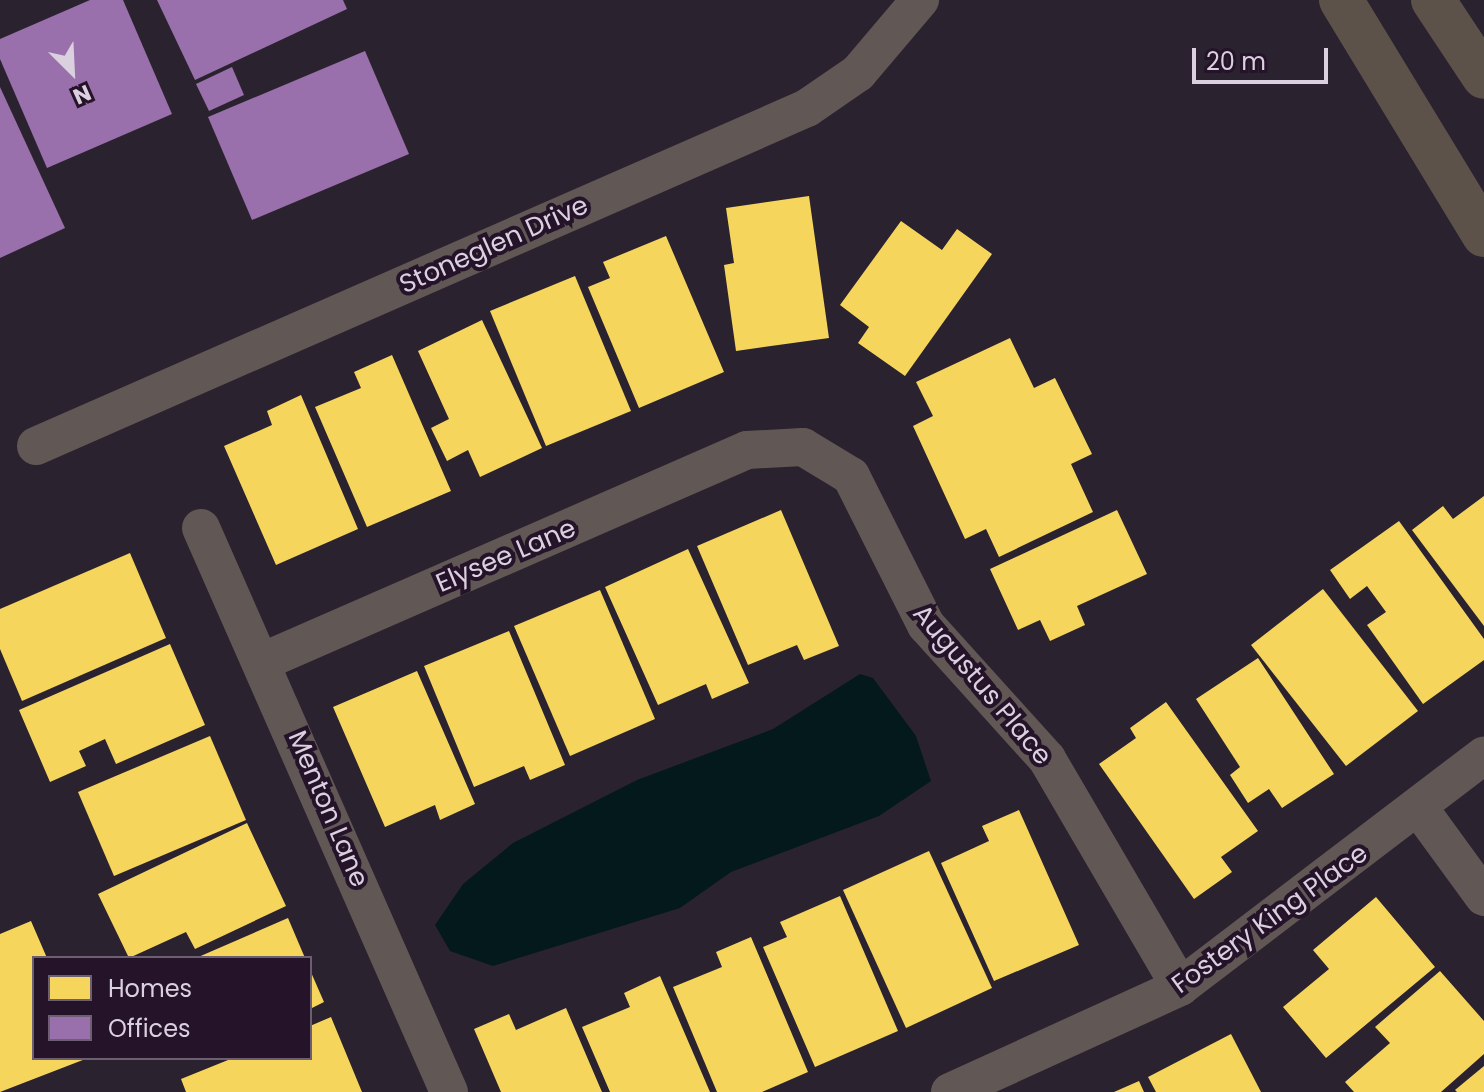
<!DOCTYPE html>
<html>
<head>
<meta charset="utf-8">
<style>
	body { margin:0 }
	#map { position:relative; width:1484px; height:1092px; overflow:hidden; background:#2b222f; font-family:Poppins,sans-serif }
	div>[style] { position:absolute }
	.water>* { inset:0; background:#04191b }
	.homes>* { inset:0; background:#f6d55c }
	.offices>* { inset:0; background:#9970ab }
	.minor>* { height:38px; margin:-19px; padding:0 19px; transform-origin:19px; border-radius:19px; background:#615754 }
	.secondary>* { height:44px; margin:-22px; padding:0 22px; transform-origin:22px; border-radius:22px; background:#5d524a }
	span { translate:-50% -50%; white-space:nowrap; text-align:center; line-height:1.15; -webkit-text-stroke:8px #241329; paint-order:stroke }
	.street-label { font-size:26px; color:#dbd0df }
	.legend { position:absolute; left:32px; top:956px; width:280px; height:104px; box-sizing:border-box; background:#241329; border:2px solid #6d5f72; margin:0; padding:10px 14px; list-style:none; font-size:24px; color:#dbd0df }
	.legend li { display:flex; align-items:center; gap:16px; height:40px }
	.legend b { width:40px; border:2px solid #6d5f72 }
	.north { position:absolute; left:32px; top:32px; width:80px; height:80px; -webkit-text-stroke:6px #241329; paint-order:stroke; rotate:156deg; font-size:22px; font-weight:700; line-height:32px; text-align:center; color:#dbd0df }
	.north::after { content:''; display:block; margin:auto; width:28px; height:36px; background:#dbd0df; clip-path:polygon(50% 0,100% 100%,50% 72%,0 100%) }
	.scale { position:absolute; left:1192px; top:48px; width:136px; height:36px; box-sizing:border-box; border:4px solid #dbd0df; border-top:0; padding-left:10px; font-size:24px; line-height:28px; white-space:nowrap; color:#dbd0df; -webkit-text-stroke:6px #241329; paint-order:stroke }
</style>
</head>
<body>
<div id="map">
	<div class="water">
		<i style="clip-path:polygon(860px 674px,873px 678px,916px 736px,931px 781px,879px 816px,731px 872px,680px 908px,493px 966px,450px 951px,435px 925px,463px 884px,513px 843px,637px 780px,773px 729px)"></i>
	</div>
	<div class="homes">
		<i style="clip-path:polygon(809px 196px,829px 338px,736px 351px,724px 265px,734px 263px,726px 208px)"></i>
		<i style="clip-path:polygon(901px 221px,942px 250px,957px 229px,992px 254px,905px 376px,858px 343px,869px 327px,840px 305px)"></i>
		<i style="clip-path:polygon(666px 236px,724px 372px,639px 408px,588px 287px,610px 278px,603px 262px)"></i>
		<i style="clip-path:polygon(575px 276px,631px 411px,546px 446px,490px 311px)"></i>
		<i style="clip-path:polygon(482px 320px,542px 448px,480px 477px,468px 450px,447px 461px,431px 428px,449px 419px,418px 351px)"></i>
		<i style="clip-path:polygon(1010px 338px,1034px 388px,1055px 378px,1092px 454px,1071px 464px,1093px 512px,999px 557px,986px 529px,965px 539px,913px 426px,933px 416px,916px 382px)"></i>
		<i style="clip-path:polygon(392px 355px,451px 491px,367px 527px,315px 407px,361px 388px,354px 372px)"></i>
		<i style="clip-path:polygon(301px 395px,358px 529px,276px 565px,224px 446px,272px 425px,267px 411px)"></i>
		<i style="clip-path:polygon(1484px 496px,1484px 626px,1412px 530px,1443px 506px,1453px 519px)"></i>
		<i style="clip-path:polygon(781px 510px,839px 646px,804px 660px,797px 645px,748px 665px,697px 546px)"></i>
		<i style="clip-path:polygon(1117px 510px,1147px 574px,1077px 606px,1085px 625px,1050px 641px,1040px 620px,1018px 630px,990px 569px)"></i>
		<i style="clip-path:polygon(1399px 521px,1484px 639px,1484px 660px,1423px 704px,1367px 625px,1386px 612px,1367px 586px,1350px 599px,1330px 570px)"></i>
		<i style="clip-path:polygon(688px 549px,749px 683px,712px 699px,706px 684px,658px 705px,605px 587px)"></i>
		<i style="clip-path:polygon(130px 553px,166px 638px,22px 701px,0 649px,0 609px)"></i>
		<i style="clip-path:polygon(1323px 589px,1418px 711px,1346px 766px,1251px 645px)"></i>
		<i style="clip-path:polygon(600px 590px,655px 719px,570px 756px,514px 626px)"></i>
		<i style="clip-path:polygon(509px 631px,565px 765px,530px 780px,524px 766px,474px 787px,424px 666px)"></i>
		<i style="clip-path:polygon(170px 644px,205px 725px,116px 764px,105px 739px,79px 751px,86px 766px,50px 782px,19px 710px)"></i>
		<i style="clip-path:polygon(1258px 658px,1334px 774px,1282px 808px,1269px 789px,1248px 803px,1230px 775px,1240px 767px,1196px 699px)"></i>
		<i style="clip-path:polygon(417px 671px,475px 804px,440px 820px,435px 805px,385px 827px,333px 707px)"></i>
		<i style="clip-path:polygon(1166px 702px,1258px 831px,1221px 857px,1232px 872px,1194px 899px,1099px 764px,1136px 738px,1130px 728px)"></i>
		<i style="clip-path:polygon(210px 736px,246px 820px,114px 876px,78px 792px)"></i>
		<i style="clip-path:polygon(1019px 810px,1079px 945px,994px 981px,941px 863px,989px 841px,982px 826px)"></i>
		<i style="clip-path:polygon(247px 823px,286px 906px,195px 949px,186px 932px,129px 958px,98px 894px)"></i>
		<i style="clip-path:polygon(929px 851px,992px 988px,906px 1028px,843px 890px)"></i>
		<i style="clip-path:polygon(840px 896px,898px 1031px,815px 1067px,763px 947px,787px 937px,780px 922px)"></i>
		<i style="clip-path:polygon(1376px 897px,1435px 967px,1326px 1058px,1283px 1007px,1329px 969px,1313px 950px)"></i>
		<i style="clip-path:polygon(288px 918px,305px 958px,196px 958px)"></i>
		<i style="clip-path:polygon(31px 921px,47px 958px,34px 958px,34px 1058px,88px 1058px,0 1092px,0 934px)"></i>
		<i style="clip-path:polygon(751px 937px,808px 1072px,762px 1092px,717px 1092px,673px 987px,722px 967px,716px 952px)"></i>
		<i style="clip-path:polygon(310px 970px,324px 1002px,310px 1009px)"></i>
		<i style="clip-path:polygon(1440px 971px,1484px 1021px,1484px 1054px,1441px 1092px,1354px 1092px,1345px 1082px,1390px 1043px,1375px 1027px)"></i>
		<i style="clip-path:polygon(660px 976px,710px 1092px,610px 1092px,582px 1027px,630px 1007px,624px 993px)"></i>
		<i style="clip-path:polygon(566px 1008px,602px 1092px,501px 1092px,474px 1029px,509px 1014px,516px 1030px)"></i>
		<i style="clip-path:polygon(331px 1017px,362px 1092px,186px 1092px,181px 1079px,233px 1058px,310px 1058px,310px 1026px)"></i>
		<i style="clip-path:polygon(1231px 1034px,1261px 1092px,1156px 1092px,1148px 1077px)"></i>
		<i style="clip-path:polygon(1484px 1066px,1484px 1092px,1457px 1092px,1455px 1090px)"></i>
		<i style="clip-path:polygon(1139px 1081px,1144px 1092px,1114px 1092px)"></i>
	</div>
	<div class="offices">
		<i style="clip-path:polygon(90px 0,123px 0,172px 114px,47px 168px,0 59px,0 39px)"></i>
		<i style="clip-path:polygon(157px 0,343px 0,347px 9px,195px 80px)"></i>
		<i style="clip-path:polygon(365px 51px,409px 154px,252px 220px,208px 117px)"></i>
		<i style="clip-path:polygon(232px 67px,244px 95px,209px 111px,196px 84px)"></i>
		<i style="clip-path:polygon(0 87px,65px 228px,0 258px)"></i>
	</div>
	<div class="minor">
		<i style="left:36px;top:446px;width:842px;rotate:-23.67deg"></i>
		<i style="left:807px;top:108px;width:62px;rotate:-34.5deg"></i>
		<i style="left:858px;top:73px;width:96px;rotate:-49.7deg"></i>
		<i style="left:201px;top:528px;width:616px;rotate:66.26deg"></i>
		<i style="left:264px;top:661px;width:527px;rotate:-23.6deg"></i>
		<i style="left:747px;top:450px;width:56px;rotate:-3.1deg"></i>
		<i style="left:803px;top:447px;width:56px;rotate:31.1deg"></i>
		<i style="left:851px;top:476px;width:167px;rotate:63.3deg"></i>
		<i style="left:926px;top:625px;width:181px;rotate:47.9deg"></i>
		<i style="left:1047px;top:759px;width:264px;rotate:59.7deg"></i>
		<i style="left:1419px;top:808px;width:110px;rotate:53.9deg"></i>
		<i style="left:950px;top:1092px;width:253px;rotate:-24.5deg"></i>
		<i style="left:1180px;top:987px;width:382px;rotate:-37.3deg"></i>
	</div>
	<div class="secondary">
		<i style="left:1341px;top:0;width:275px;rotate:58.7deg"></i>
		<i style="left:1433px;top:0;width:92px;rotate:56.5deg"></i>
	</div>
	<div class="street-label">
		<span style="left:494px;top:245px;rotate:-24deg">Stoneglen Drive</span>
		<span style="left:506px;top:556px;rotate:-23deg">Elysee Lane</span>
		<span style="left:982px;top:685px;rotate:50deg">Augustus Place</span>
		<span style="left:328px;top:809px;rotate:67deg">Menton Lane</span>
		<span style="left:1270px;top:919px;rotate:-36deg">Fostery King Place</span>
	</div>
	<ul class="legend">
	<li><b style="height:22px;background:#f6d55c"></b>Homes</li>
	<li><b style="height:22px;background:#9970ab"></b>Offices</li>
	</ul>
	<div class="north">N</div>
	<div class="scale">20 m</div>
</div>
</body>
</html>
